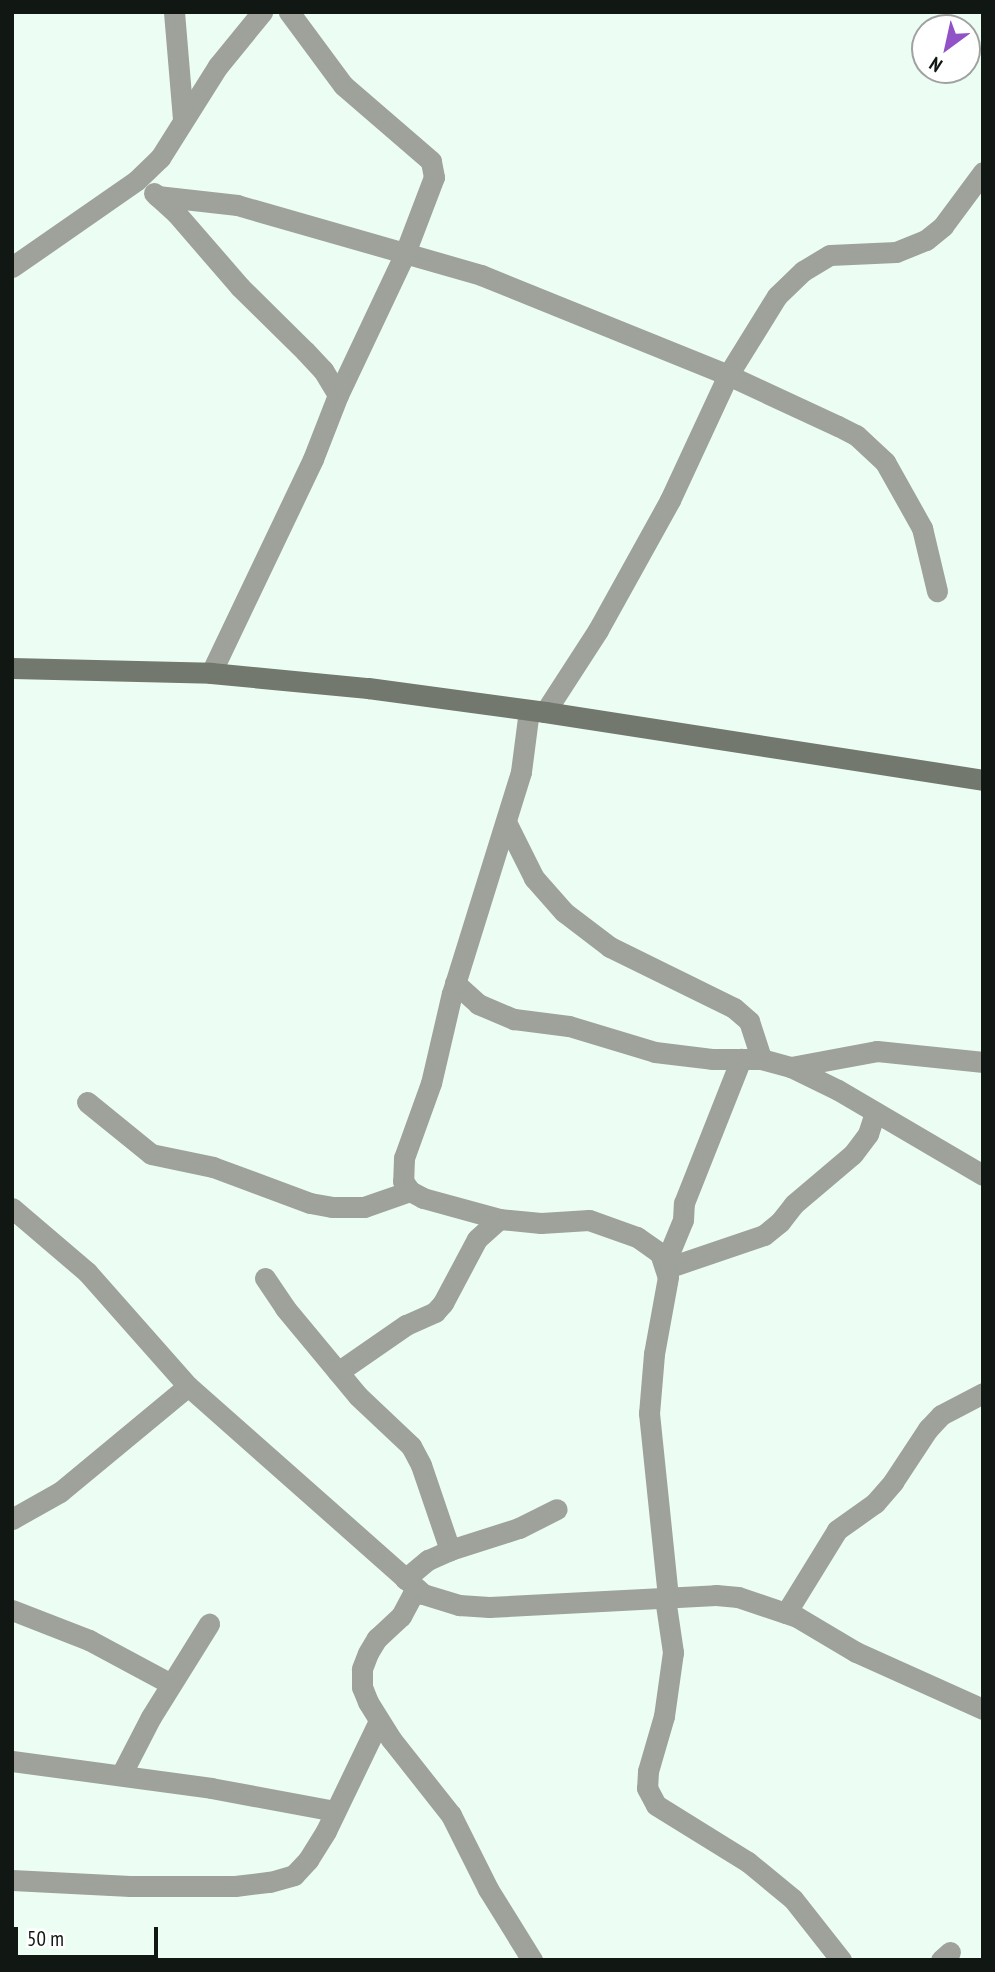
<!DOCTYPE html>
<html>
<head>
<meta charset="utf-8">
<style>
	body { margin:0 }
	#map { position:relative; width:995px; height:1972px; overflow:hidden; background:#ecfef3; font-family:"PT Sans Narrow",sans-serif }
	div>[style] { position:absolute }
	.street>* { height:21px; margin:-10.5px; padding:0 10.5px; transform-origin:10.5px; border-radius:10.5px; background:#9ea29a }
	.secondary>* { height:21px; margin:-10.5px; padding:0 10.5px; transform-origin:10.5px; border-radius:10.5px; background:#73786e }
	span { translate:-50% -50%; white-space:nowrap; text-align:center; line-height:1.15; -webkit-text-stroke:5px #fff; paint-order:stroke }
	.frame { position:absolute; inset:0; border:14px solid #111713; pointer-events:none }
	.north { position:absolute; left:911px; top:14px; width:70px; height:70px; box-sizing:border-box; background:#fff; border:2px solid #a0a2a1; border-radius:50%; rotate:213deg; font-size:19px; font-weight:700; line-height:28px; text-align:center; color:#111713 }
	.north::after { content:''; display:block; margin:auto; width:24px; height:32px; background:#9151c7; clip-path:polygon(50% 0,100% 100%,50% 72%,0 100%) }
	.scale { position:absolute; left:14px; top:1927px; width:144px; height:32px; box-sizing:border-box; border:4px solid #111713; border-top:0; padding-left:9px; font-size:21px; line-height:24px; white-space:nowrap; color:#111713; -webkit-text-stroke:5px #fff; paint-order:stroke }
</style>
</head>
<body>
<div id="map">
	<div class="street">
		<i style="left:174px;top:12px;width:107px;rotate:85.2deg"></i>
		<i style="left:154px;top:193px;width:30px;rotate:42deg"></i>
		<i style="left:176px;top:213px;width:98px;rotate:49.1deg"></i>
		<i style="left:240px;top:287px;width:91px;rotate:44.6deg"></i>
		<i style="left:305px;top:351px;width:26px;rotate:47deg"></i>
		<i style="left:323px;top:370px;width:29px;rotate:59deg"></i>
		<i style="left:157px;top:196px;width:81px;rotate:6.4deg"></i>
		<i style="left:237px;top:205px;width:254px;rotate:16deg"></i>
		<i style="left:481px;top:275px;width:266px;rotate:22deg"></i>
		<i style="left:728px;top:375px;width:121px;rotate:24.9deg"></i>
		<i style="left:838px;top:426px;width:20px;rotate:27deg"></i>
		<i style="left:856px;top:435px;width:40px;rotate:43deg"></i>
		<i style="left:885px;top:462px;width:76px;rotate:60.7deg"></i>
		<i style="left:922px;top:528px;width:65px;rotate:76.6deg"></i>
		<i style="left:12px;top:267px;width:152px;rotate:-34.8deg"></i>
		<i style="left:137px;top:180px;width:32px;rotate:-44deg"></i>
		<i style="left:160px;top:158px;width:109px;rotate:-57.8deg"></i>
		<i style="left:218px;top:66px;width:70px;rotate:-50.8deg"></i>
		<i style="left:211px;top:673px;width:237px;rotate:-64.5deg"></i>
		<i style="left:313px;top:459px;width:69px;rotate:-68.7deg"></i>
		<i style="left:338px;top:395px;width:157px;rotate:-64.7deg"></i>
		<i style="left:405px;top:253px;width:81px;rotate:-69.1deg"></i>
		<i style="left:434px;top:177px;width:16px;rotate:-101deg"></i>
		<i style="left:431px;top:161px;width:116px;rotate:-139.2deg"></i>
		<i style="left:343px;top:85px;width:91px;rotate:-126.5deg"></i>
		<i style="left:529px;top:710px;width:63px;rotate:97.4deg"></i>
		<i style="left:521px;top:772px;width:232px;rotate:107.3deg"></i>
		<i style="left:452px;top:993px;width:92px;rotate:103.1deg"></i>
		<i style="left:431px;top:1083px;width:80px;rotate:109.8deg"></i>
		<i style="left:404px;top:1158px;width:23px;rotate:92deg"></i>
		<i style="left:403px;top:1181px;width:12px;rotate:55deg"></i>
		<i style="left:410px;top:1191px;width:15px;rotate:28deg"></i>
		<i style="left:423px;top:1198px;width:79px;rotate:15.4deg"></i>
		<i style="left:499px;top:1219px;width:42px;rotate:5.4deg"></i>
		<i style="left:541px;top:1223px;width:48px;rotate:-3.6deg"></i>
		<i style="left:589px;top:1220px;width:51px;rotate:19.5deg"></i>
		<i style="left:637px;top:1237px;width:28px;rotate:35deg"></i>
		<i style="left:660px;top:1253px;width:25px;rotate:72deg"></i>
		<i style="left:668px;top:1277px;width:78px;rotate:100.3deg"></i>
		<i style="left:654px;top:1354px;width:59px;rotate:94.8deg"></i>
		<i style="left:649px;top:1413px;width:186px;rotate:84.1deg"></i>
		<i style="left:545px;top:712px;width:98px;rotate:-57.1deg"></i>
		<i style="left:598px;top:630px;width:149px;rotate:-61deg"></i>
		<i style="left:670px;top:500px;width:138px;rotate:-65.1deg"></i>
		<i style="left:728px;top:375px;width:93px;rotate:-58.2deg"></i>
		<i style="left:777px;top:296px;width:36px;rotate:-44deg"></i>
		<i style="left:803px;top:271px;width:31px;rotate:-31deg"></i>
		<i style="left:830px;top:255px;width:66px;rotate:-2.6deg"></i>
		<i style="left:896px;top:252px;width:32px;rotate:-22deg"></i>
		<i style="left:926px;top:240px;width:22px;rotate:-39deg"></i>
		<i style="left:943px;top:226px;width:67px;rotate:-53.5deg"></i>
		<i style="left:506px;top:822px;width:63px;rotate:63.4deg"></i>
		<i style="left:534px;top:878px;width:45px;rotate:48.6deg"></i>
		<i style="left:564px;top:912px;width:58px;rotate:37.3deg"></i>
		<i style="left:610px;top:947px;width:138px;rotate:26.2deg"></i>
		<i style="left:734px;top:1008px;width:20px;rotate:41deg"></i>
		<i style="left:749px;top:1021px;width:40px;rotate:72deg"></i>
		<i style="left:455px;top:983px;width:31px;rotate:42deg"></i>
		<i style="left:478px;top:1004px;width:39px;rotate:23deg"></i>
		<i style="left:514px;top:1019px;width:55px;rotate:7.3deg"></i>
		<i style="left:569px;top:1026px;width:90px;rotate:16.8deg"></i>
		<i style="left:655px;top:1052px;width:57px;rotate:7deg"></i>
		<i style="left:712px;top:1059px;width:49px"></i>
		<i style="left:761px;top:1059px;width:31px;rotate:15deg"></i>
		<i style="left:791px;top:1067px;width:52px;rotate:26.1deg"></i>
		<i style="left:838px;top:1090px;width:168px;rotate:30.4deg"></i>
		<i style="left:791px;top:1067px;width:87px;rotate:-10.5deg"></i>
		<i style="left:877px;top:1051px;width:107px;rotate:5.9deg"></i>
		<i style="left:87px;top:1102px;width:82px;rotate:39.1deg"></i>
		<i style="left:151px;top:1154px;width:63px;rotate:11.8deg"></i>
		<i style="left:213px;top:1167px;width:103px;rotate:20.4deg"></i>
		<i style="left:310px;top:1203px;width:22px;rotate:10deg"></i>
		<i style="left:332px;top:1207px;width:32px"></i>
		<i style="left:364px;top:1207px;width:49px;rotate:-19.2deg"></i>
		<i style="left:12px;top:1208px;width:99px;rotate:40.5deg"></i>
		<i style="left:87px;top:1272px;width:152px;rotate:48.5deg"></i>
		<i style="left:188px;top:1386px;width:314px;rotate:41.5deg"></i>
		<i style="left:423px;top:1594px;width:38px;rotate:17deg"></i>
		<i style="left:459px;top:1605px;width:30px;rotate:4deg"></i>
		<i style="left:489px;top:1607px;width:227px;rotate:-3deg"></i>
		<i style="left:716px;top:1595px;width:22px;rotate:5deg"></i>
		<i style="left:738px;top:1597px;width:62px;rotate:18.7deg"></i>
		<i style="left:797px;top:1617px;width:69px;rotate:30.7deg"></i>
		<i style="left:856px;top:1652px;width:139px;rotate:24.2deg"></i>
		<i style="left:666px;top:1261px;width:44px;rotate:-67.5deg"></i>
		<i style="left:683px;top:1220px;width:17px;rotate:-87deg"></i>
		<i style="left:684px;top:1203px;width:155px;rotate:-68.4deg"></i>
		<i style="left:667px;top:1268px;width:102px;rotate:-18.8deg"></i>
		<i style="left:764px;top:1235px;width:21px;rotate:-39deg"></i>
		<i style="left:780px;top:1222px;width:23px;rotate:-52deg"></i>
		<i style="left:794px;top:1204px;width:77px;rotate:-40.3deg"></i>
		<i style="left:853px;top:1154px;width:25px;rotate:-53deg"></i>
		<i style="left:868px;top:1134px;width:23px;rotate:-72deg"></i>
		<i style="left:265px;top:1278px;width:36px;rotate:56deg"></i>
		<i style="left:285px;top:1308px;width:114px;rotate:50.3deg"></i>
		<i style="left:358px;top:1396px;width:73px;rotate:43.3deg"></i>
		<i style="left:411px;top:1446px;width:21px;rotate:62deg"></i>
		<i style="left:421px;top:1465px;width:90px;rotate:71.2deg"></i>
		<i style="left:338px;top:1372px;width:83px;rotate:-34.7deg"></i>
		<i style="left:406px;top:1325px;width:32px;rotate:-24deg"></i>
		<i style="left:435px;top:1312px;width:12px;rotate:-48deg"></i>
		<i style="left:443px;top:1303px;width:72px;rotate:-62deg"></i>
		<i style="left:477px;top:1239px;width:30px;rotate:-42deg"></i>
		<i style="left:12px;top:1519px;width:55px;rotate:-29.4deg"></i>
		<i style="left:60px;top:1492px;width:166px;rotate:-39.6deg"></i>
		<i style="left:405px;top:1579px;width:30px;rotate:-40deg"></i>
		<i style="left:428px;top:1560px;width:24px;rotate:-24deg"></i>
		<i style="left:450px;top:1550px;width:72px;rotate:-17.7deg"></i>
		<i style="left:519px;top:1528px;width:42px;rotate:-26.6deg"></i>
		<i style="left:416px;top:1588px;width:32px;rotate:118deg"></i>
		<i style="left:401px;top:1616px;width:33px;rotate:137deg"></i>
		<i style="left:377px;top:1638px;width:17px;rotate:121deg"></i>
		<i style="left:368px;top:1653px;width:17px;rotate:111deg"></i>
		<i style="left:362px;top:1669px;width:18px;rotate:90deg"></i>
		<i style="left:362px;top:1687px;width:16px;rotate:68deg"></i>
		<i style="left:368px;top:1702px;width:44px;rotate:58.1deg"></i>
		<i style="left:391px;top:1739px;width:97px;rotate:51.7deg"></i>
		<i style="left:451px;top:1815px;width:83px;rotate:63.4deg"></i>
		<i style="left:488px;top:1889px;width:84px;rotate:58.2deg"></i>
		<i style="left:665px;top:1598px;width:55px;rotate:81.6deg"></i>
		<i style="left:673px;top:1652px;width:65px;rotate:98deg"></i>
		<i style="left:664px;top:1716px;width:57px;rotate:106.2deg"></i>
		<i style="left:648px;top:1771px;width:17px;rotate:93deg"></i>
		<i style="left:647px;top:1788px;width:19px;rotate:62deg"></i>
		<i style="left:656px;top:1805px;width:108px;rotate:31.8deg"></i>
		<i style="left:748px;top:1862px;width:58px;rotate:39.4deg"></i>
		<i style="left:793px;top:1899px;width:78px;rotate:51.8deg"></i>
		<i style="left:12px;top:1610px;width:83px;rotate:21.3deg"></i>
		<i style="left:89px;top:1640px;width:93px;rotate:28.2deg"></i>
		<i style="left:786px;top:1613px;width:97px;rotate:-58.4deg"></i>
		<i style="left:837px;top:1530px;width:47px;rotate:-35.4deg"></i>
		<i style="left:875px;top:1503px;width:28px;rotate:-49deg"></i>
		<i style="left:893px;top:1482px;width:64px;rotate:-56.6deg"></i>
		<i style="left:928px;top:1429px;width:19px;rotate:-47deg"></i>
		<i style="left:941px;top:1415px;width:47px;rotate:-27.6deg"></i>
		<i style="left:12px;top:1761px;width:201px;rotate:7.7deg"></i>
		<i style="left:211px;top:1788px;width:126px;rotate:10.5deg"></i>
		<i style="left:121px;top:1775px;width:65px;rotate:-62.7deg"></i>
		<i style="left:151px;top:1717px;width:110px;rotate:-58.1deg"></i>
		<i style="left:12px;top:1880px;width:118px;rotate:2.9deg"></i>
		<i style="left:130px;top:1886px;width:105px"></i>
		<i style="left:235px;top:1886px;width:35px;rotate:-7deg"></i>
		<i style="left:270px;top:1882px;width:25px;rotate:-16deg"></i>
		<i style="left:294px;top:1875px;width:21px;rotate:-47deg"></i>
		<i style="left:308px;top:1860px;width:34px;rotate:-58deg"></i>
		<i style="left:326px;top:1831px;width:122px;rotate:-64.3deg"></i>
		<i style="left:941px;top:1960px;width:12px;rotate:-42deg"></i>
	</div>
	<div class="secondary">
		<i style="left:12px;top:668px;width:199px;rotate:1.4deg"></i>
		<i style="left:211px;top:673px;width:158px;rotate:5.5deg"></i>
		<i style="left:368px;top:688px;width:179px;rotate:7.7deg"></i>
		<i style="left:545px;top:712px;width:443px;rotate:8.8deg"></i>
	</div>
	<div class="frame"></div>
	<div class="north">N</div>
	<div class="scale">50 m</div>
</div>
</body>
</html>
